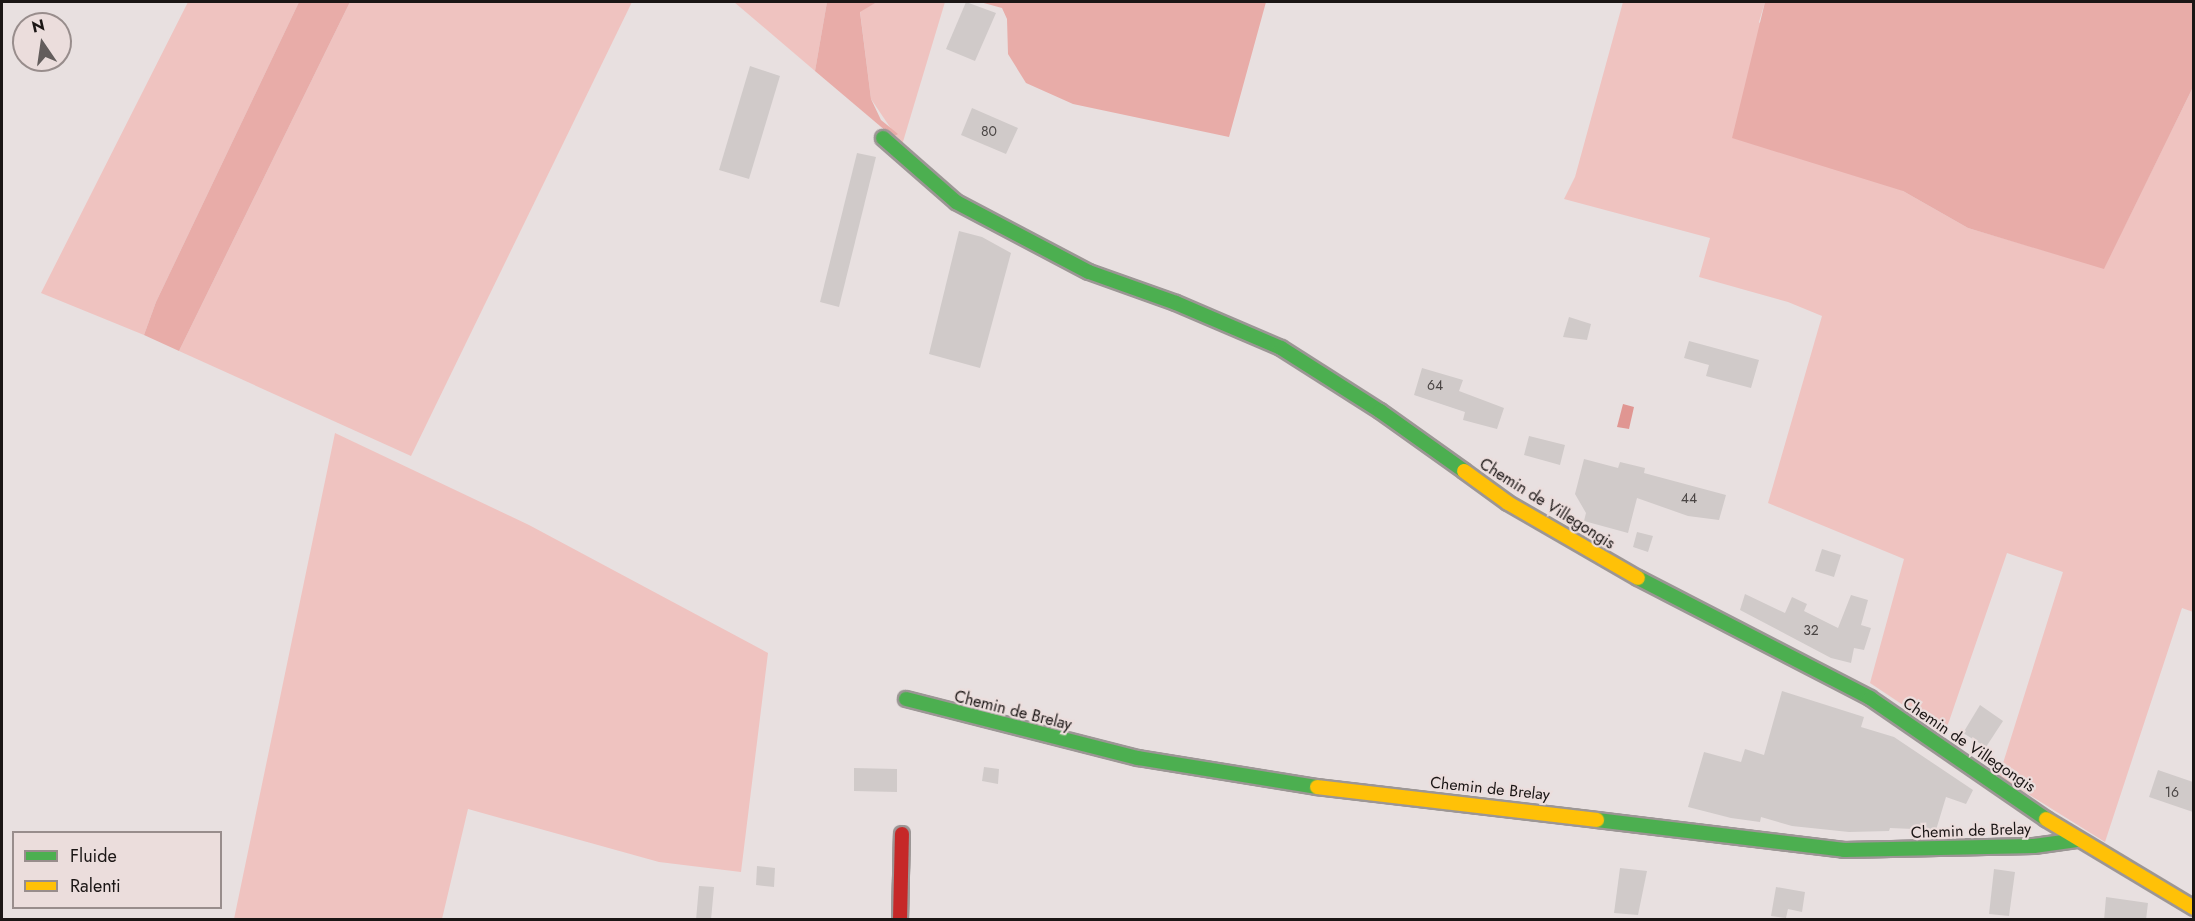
<!DOCTYPE html>
<html>
<head>
<meta charset="utf-8">
<style>
	body { margin:0 }
	#map { position:relative; width:2195px; height:921px; overflow:hidden; background:#e8e0e0; font-family:Jost,sans-serif }
	div>[style] { position:absolute }
	.green>* { inset:0; background:#efc3c0 }
	.forest>* { inset:0; background:#e8aca8 }
	.water>* { inset:0; background:#e09692 }
	.building>* { inset:0; background:#d0cac9 }
	.roads { filter:drop-shadow(2px 0 #9c9695) drop-shadow(-2px 0 #9c9695) drop-shadow(0 2px #9c9695) drop-shadow(0 -2px #9c9695) }
	.fast>* { height:14px; margin:-7px; padding:0 7px; transform-origin:7px; border-radius:7px; background:#4caf50 }
	.slow>* { height:14px; margin:-7px; padding:0 7px; transform-origin:7px; border-radius:7px; background:#ffc107 }
	.jam>* { height:14px; margin:-7px; padding:0 7px; transform-origin:7px; border-radius:7px; background:#c62828 }
	span { translate:-50% -50%; white-space:nowrap; text-align:center; line-height:1.15; -webkit-text-stroke:4.5px #ebdddc; paint-order:stroke }
	.number-label { font-size:14px; color:#4a4544 }
	.number-label span { -webkit-text-stroke-width:0 }
	.street-label { font-size:16px; color:#1b1615 }
	.frame { position:absolute; inset:0; border:3px solid #1b1615; pointer-events:none }
	.legend { position:absolute; left:12px; top:831px; width:210px; height:78px; box-sizing:border-box; background:#ebdddc; border:2px solid #988d8c; margin:0; padding:8px 10px; list-style:none; font-size:18px; color:#1b1615 }
	.legend li { display:flex; align-items:center; gap:12px; height:30px }
	.legend b { width:30px; border:2px solid #988d8c }
	.north { position:absolute; left:12px; top:12px; width:60px; height:60px; box-sizing:border-box; background:#ebdddc; border:2px solid #988d8c; border-radius:50%; rotate:347deg; font-size:16px; font-weight:700; line-height:24px; text-align:center; color:#1b1615 }
	.north::after { content:''; display:block; margin:auto; width:21px; height:27px; background:#635d5c; clip-path:polygon(50% 0,100% 100%,50% 72%,0 100%) }
</style>
</head>
<body>
<div id="map">
	<div class="green">
		<i style="clip-path:polygon(188px 2px,299px 2px,156px 302px,144px 335px,41px 293px)"></i>
		<i style="clip-path:polygon(350px 2px,632px 2px,411px 456px,179px 351px)"></i>
		<i style="clip-path:polygon(734px 2px,827px 2px,815px 71px)"></i>
		<i style="clip-path:polygon(877px 2px,945px 2px,902px 145px,871px 99px,860px 11px)"></i>
		<i style="clip-path:polygon(1623px 2px,1765px 2px,1759px 22px,1903px 191px,1968px 228px,2104px 268px,2193px 87px,2193px 612px,2182px 608px,2105px 842px,1999px 776px,2063px 572px,2007px 553px,1945px 733px,1870px 683px,1904px 559px,1768px 503px,1822px 316px,1788px 302px,1699px 277px,1710px 238px,1564px 199px,1575px 177px)"></i>
		<i style="clip-path:polygon(335px 433px,529px 525px,768px 653px,741px 872px,659px 862px,468px 809px,442px 919px,234px 919px)"></i>
	</div>
	<div class="forest">
		<i style="clip-path:polygon(299px 2px,350px 2px,179px 351px,144px 335px,156px 302px)"></i>
		<i style="clip-path:polygon(827px 2px,877px 2px,860px 12px,871px 99px,881px 120px,898px 134px,893px 137px,815px 71px)"></i>
		<i style="clip-path:polygon(980px 2px,1266px 2px,1229px 137px,1073px 104px,1026px 83px,1008px 54px,1007px 19px,1002px 8px)"></i>
		<i style="clip-path:polygon(1765px 2px,2193px 2px,2193px 87px,2104px 269px,1968px 228px,1903px 191px,1732px 138px)"></i>
	</div>
	<div class="water">
		<i style="clip-path:polygon(1623px 404px,1634px 407px,1629px 429px,1617px 427px)"></i>
	</div>
	<div class="building">
		<i style="clip-path:polygon(966px 2px,996px 13px,975px 61px,946px 49px)"></i>
		<i style="clip-path:polygon(750px 66px,780px 76px,749px 179px,719px 170px)"></i>
		<i style="clip-path:polygon(972px 108px,1018px 128px,1006px 154px,961px 135px)"></i>
		<i style="clip-path:polygon(857px 153px,876px 157px,839px 307px,820px 302px)"></i>
		<i style="clip-path:polygon(959px 231px,982px 237px,1011px 253px,980px 368px,929px 354px)"></i>
		<i style="clip-path:polygon(1569px 317px,1591px 324px,1587px 340px,1563px 337px)"></i>
		<i style="clip-path:polygon(1689px 341px,1759px 360px,1751px 388px,1706px 376px,1709px 365px,1684px 358px)"></i>
		<i style="clip-path:polygon(1422px 368px,1463px 380px,1459px 391px,1504px 408px,1497px 429px,1463px 420px,1465px 412px,1414px 395px)"></i>
		<i style="clip-path:polygon(1529px 436px,1565px 445px,1560px 465px,1524px 455px)"></i>
		<i style="clip-path:polygon(1584px 459px,1618px 468px,1620px 462px,1645px 468px,1644px 473px,1726px 495px,1719px 520px,1688px 516px,1637px 498px,1628px 533px,1584px 521px,1586px 513px,1575px 494px)"></i>
		<i style="clip-path:polygon(1637px 532px,1653px 536px,1648px 552px,1633px 547px)"></i>
		<i style="clip-path:polygon(1822px 549px,1841px 555px,1834px 577px,1815px 571px)"></i>
		<i style="clip-path:polygon(1745px 594px,1785px 613px,1792px 597px,1807px 604px,1804px 611px,1838px 628px,1851px 595px,1868px 600px,1861px 625px,1871px 628px,1864px 650px,1854px 648px,1851px 663px,1831px 658px,1740px 610px)"></i>
		<i style="clip-path:polygon(1782px 691px,1864px 717px,1861px 727px,1894px 737px,1973px 790px,1966px 804px,1946px 797px,1936px 830px,1890px 828px,1889px 831px,1849px 832px,1792px 826px,1761px 817px,1760px 822px,1731px 818px,1688px 807px,1704px 752px,1741px 762px,1745px 749px,1764px 755px)"></i>
		<i style="clip-path:polygon(1980px 705px,2003px 721px,1986px 747px,1963px 733px)"></i>
		<i style="clip-path:polygon(984px 767px,999px 769px,998px 784px,982px 781px)"></i>
		<i style="clip-path:polygon(854px 768px,897px 769px,897px 792px,854px 791px)"></i>
		<i style="clip-path:polygon(2158px 770px,2193px 782px,2193px 812px,2149px 797px)"></i>
		<i style="clip-path:polygon(757px 866px,775px 868px,774px 887px,756px 885px)"></i>
		<i style="clip-path:polygon(1620px 868px,1647px 871px,1638px 915px,1614px 913px)"></i>
		<i style="clip-path:polygon(1994px 869px,2015px 872px,2009px 916px,1989px 914px)"></i>
		<i style="clip-path:polygon(699px 886px,714px 887px,711px 920px,696px 920px)"></i>
		<i style="clip-path:polygon(1776px 887px,1805px 892px,1802px 912px,1788px 909px,1786px 918px,1771px 916px)"></i>
		<i style="clip-path:polygon(2106px 897px,2148px 903px,2146px 920px,2104px 920px)"></i>
	</div>
	<div class="roads">
		<div class="fast">
			<i style="left:883px;top:138px;width:97px;rotate:41.2deg"></i>
			<i style="left:956px;top:202px;width:150px;rotate:27.8deg"></i>
			<i style="left:1089px;top:272px;width:92px;rotate:19.6deg"></i>
			<i style="left:1176px;top:303px;width:114px;rotate:23.2deg"></i>
			<i style="left:1281px;top:348px;width:117px;rotate:32.5deg"></i>
			<i style="left:1380px;top:411px;width:103px;rotate:35.5deg"></i>
			<i style="left:1638px;top:578px;width:261px;rotate:27.3deg"></i>
			<i style="left:1870px;top:698px;width:214px;rotate:34.5deg"></i>
			<i style="left:906px;top:699px;width:239px;rotate:14.3deg"></i>
			<i style="left:1138px;top:758px;width:181px;rotate:9.2deg"></i>
			<i style="left:1597px;top:820px;width:249px;rotate:6.9deg"></i>
			<i style="left:1844px;top:850px;width:190px;rotate:-1.2deg"></i>
			<i style="left:2034px;top:846px;width:43px;rotate:-7.9deg"></i>
		</div>
		<div class="slow">
			<i style="left:1464px;top:471px;width:54px;rotate:36deg"></i>
			<i style="left:1508px;top:503px;width:150px;rotate:30deg"></i>
			<i style="left:1317px;top:787px;width:282px;rotate:6.7deg"></i>
			<i style="left:2046px;top:819px;width:173px;rotate:31deg"></i>
		</div>
		<div class="jam">
			<i style="left:900px;top:920px;width:86px;rotate:-88.7deg"></i>
		</div>
	</div>
	<div class="number-label">
		<span style="left:989px;top:131px">80</span>
		<span style="left:1435px;top:385px">64</span>
		<span style="left:1689px;top:498px">44</span>
		<span style="left:1811px;top:630px">32</span>
		<span style="left:2172px;top:792px">16</span>
	</div>
	<div class="street-label">
		<span style="left:1547px;top:504px;rotate:32deg">Chemin de Villegongis</span>
		<span style="left:1013px;top:711px;rotate:14deg">Chemin de Brelay</span>
		<span style="left:1969px;top:745px;rotate:34deg">Chemin de Villegongis</span>
		<span style="left:1490px;top:789px;rotate:6deg">Chemin de Brelay</span>
		<span style="left:1971px;top:831px;rotate:-2deg">Chemin de Brelay</span>
	</div>
	<div class="frame"></div>
	<ul class="legend">
	<li><b style="height:8px;background:#4caf50"></b>Fluide</li>
	<li><b style="height:8px;background:#ffc107"></b>Ralenti</li>
	</ul>
	<div class="north">N</div>
</div>
</body>
</html>
